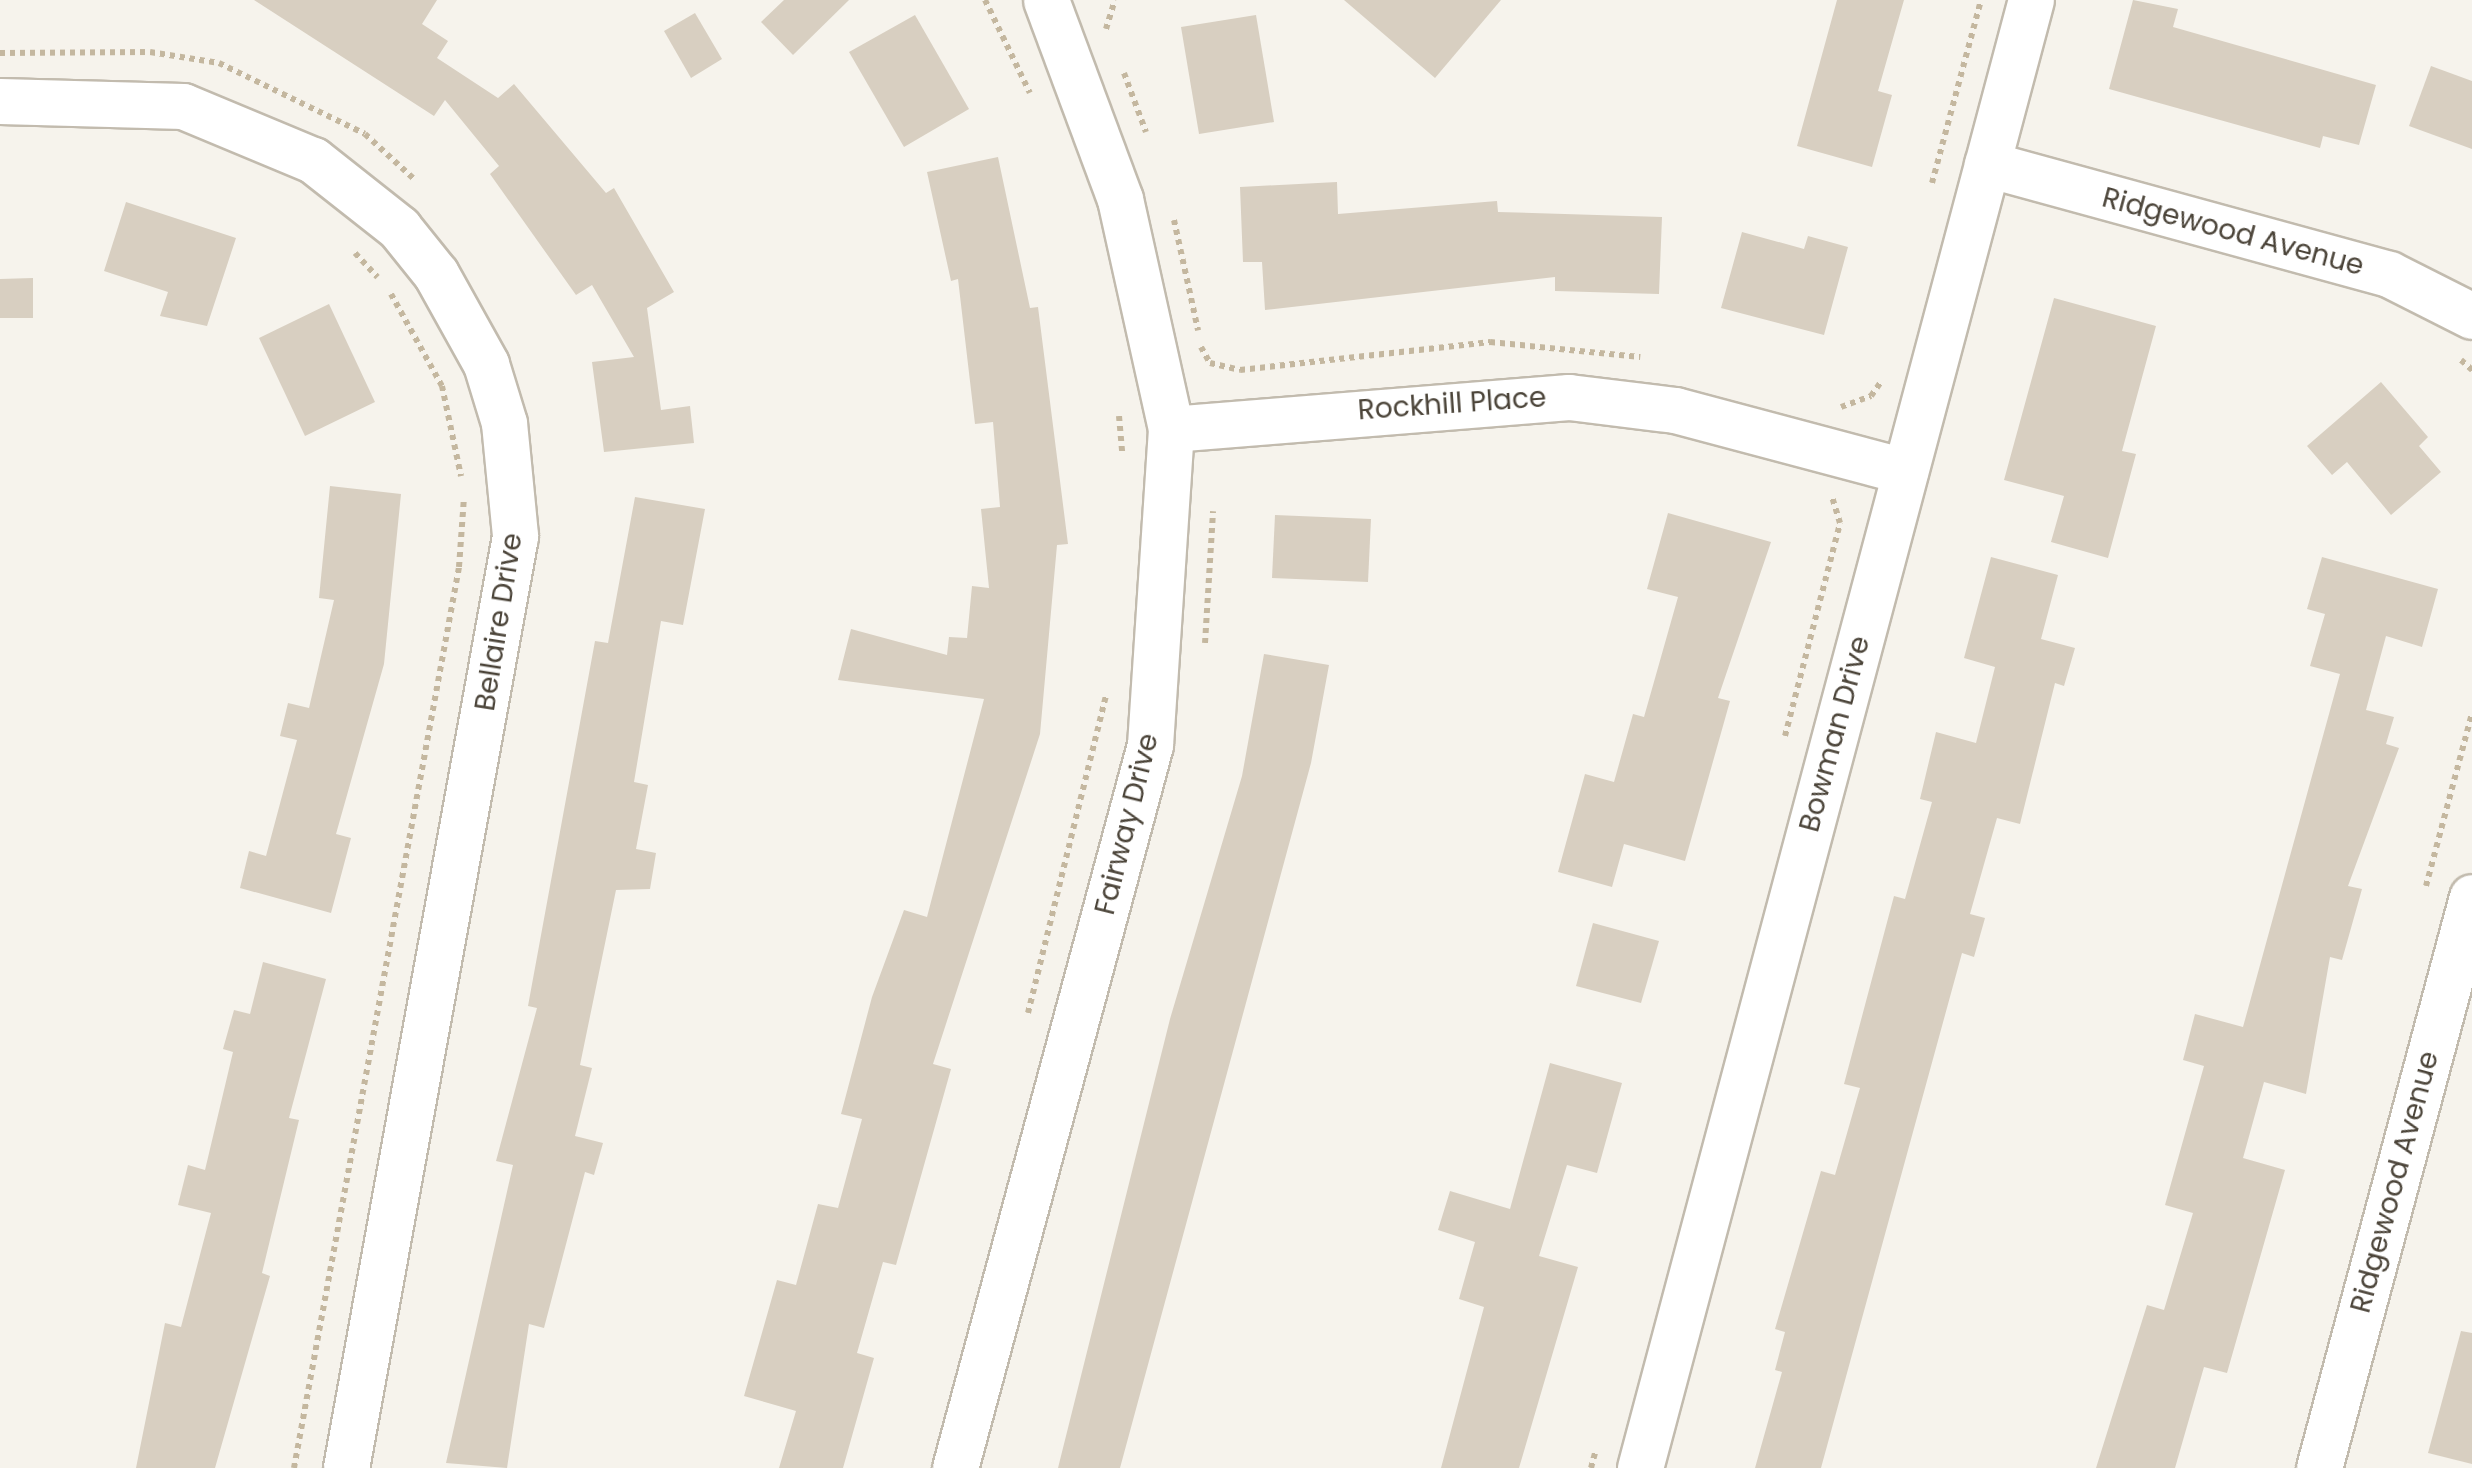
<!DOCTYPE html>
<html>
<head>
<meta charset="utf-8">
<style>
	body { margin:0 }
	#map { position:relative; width:2472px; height:1468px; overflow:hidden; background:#f6f3ec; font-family:Poppins,sans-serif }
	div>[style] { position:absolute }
	.building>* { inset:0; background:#d8cfc1 }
	.path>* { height:6px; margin-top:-3px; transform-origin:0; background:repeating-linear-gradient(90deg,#c4b79f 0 5px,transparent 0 10px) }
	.roads { filter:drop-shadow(2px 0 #c2bbae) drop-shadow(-2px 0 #c2bbae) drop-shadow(0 2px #c2bbae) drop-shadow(0 -2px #c2bbae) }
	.street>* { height:45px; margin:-22.5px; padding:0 22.5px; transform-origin:22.5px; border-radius:22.5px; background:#fff }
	span { translate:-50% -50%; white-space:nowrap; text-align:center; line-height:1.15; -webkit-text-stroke:8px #fff; paint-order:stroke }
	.street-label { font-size:28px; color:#4b4439 }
</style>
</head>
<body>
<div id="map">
	<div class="building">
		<i style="clip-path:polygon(254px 0,437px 0,422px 24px,448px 41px,437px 58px,498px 98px,514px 84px,606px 193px,614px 188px,674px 292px,647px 308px,661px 410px,690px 406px,694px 443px,604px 452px,592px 362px,634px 357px,592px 285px,576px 295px,490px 174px,499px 166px,445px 100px,434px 116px)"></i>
		<i style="clip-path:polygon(784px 0,849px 0,793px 55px,761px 22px)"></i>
		<i style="clip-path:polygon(1344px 0,1501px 0,1435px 78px)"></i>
		<i style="clip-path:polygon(1837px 0,1904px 0,1878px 91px,1892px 95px,1872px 167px,1797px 146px)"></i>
		<i style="clip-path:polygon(2133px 0,2178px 9px,2173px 27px,2376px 85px,2359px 145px,2323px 136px,2320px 148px,2109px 89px)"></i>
		<i style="clip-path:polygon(695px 13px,722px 59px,691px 78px,664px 31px)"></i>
		<i style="clip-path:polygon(915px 15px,969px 109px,904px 147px,849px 52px)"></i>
		<i style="clip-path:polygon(1256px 15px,1274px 122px,1199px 134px,1181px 27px)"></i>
		<i style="clip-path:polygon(2431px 66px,2472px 81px,2472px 149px,2409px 126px)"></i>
		<i style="clip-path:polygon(998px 157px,1030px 308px,1038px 307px,1068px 544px,1057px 545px,1040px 734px,933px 1064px,951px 1069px,896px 1265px,883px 1262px,857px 1353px,874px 1358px,843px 1468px,779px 1468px,796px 1411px,744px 1396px,777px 1280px,796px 1285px,818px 1204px,838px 1208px,862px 1119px,841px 1114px,872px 997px,904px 910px,927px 917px,984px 699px,838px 680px,851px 629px,947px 655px,949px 637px,967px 638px,972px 586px,989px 588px,981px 509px,1000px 507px,993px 422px,975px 424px,958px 279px,951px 281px,927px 172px)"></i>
		<i style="clip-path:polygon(1337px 182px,1338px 214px,1497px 201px,1498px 212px,1662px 217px,1659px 294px,1555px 291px,1555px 277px,1265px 310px,1262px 262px,1243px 262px,1240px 187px)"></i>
		<i style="clip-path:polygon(126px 202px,236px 238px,207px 326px,160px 316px,168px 292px,104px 271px)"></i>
		<i style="clip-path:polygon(1742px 232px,1804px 249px,1808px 236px,1848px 247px,1824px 335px,1721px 308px)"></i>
		<i style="clip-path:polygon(33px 278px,33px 318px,0 318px,0 279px)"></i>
		<i style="clip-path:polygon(2054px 298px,2156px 326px,2122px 451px,2136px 454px,2108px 558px,2051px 542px,2064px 496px,2004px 480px)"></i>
		<i style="clip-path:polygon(329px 304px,375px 402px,305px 436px,259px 338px)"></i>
		<i style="clip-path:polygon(2381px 382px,2428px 437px,2419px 446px,2441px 472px,2391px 515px,2347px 462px,2332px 475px,2307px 446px)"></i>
		<i style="clip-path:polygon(330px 486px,401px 494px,384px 664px,336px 834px,351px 838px,331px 913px,240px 888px,249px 851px,266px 856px,297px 740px,280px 736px,288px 703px,309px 708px,334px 600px,319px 598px)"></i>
		<i style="clip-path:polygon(635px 497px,705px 509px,683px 625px,661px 621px,634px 782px,648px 785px,636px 849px,656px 853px,650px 889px,616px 890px,580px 1065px,592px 1068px,575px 1136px,603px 1143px,594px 1175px,585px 1172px,544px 1328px,529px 1324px,507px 1468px,446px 1463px,513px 1165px,496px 1161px,537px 1008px,528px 1006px,595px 641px,608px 643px)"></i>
		<i style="clip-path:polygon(1668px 513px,1771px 542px,1718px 698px,1730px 701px,1685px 861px,1624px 844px,1612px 887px,1558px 872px,1585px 774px,1614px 782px,1633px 714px,1644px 717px,1678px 597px,1647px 589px)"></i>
		<i style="clip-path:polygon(1275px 515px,1371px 519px,1368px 582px,1272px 578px)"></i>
		<i style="clip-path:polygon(1991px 557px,2058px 575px,2041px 639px,2075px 648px,2064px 686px,2055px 683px,2020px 824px,1997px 818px,1970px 914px,1985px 918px,1974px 957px,1962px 953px,1821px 1468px,1755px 1468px,1782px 1372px,1775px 1370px,1785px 1332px,1775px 1329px,1821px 1171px,1835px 1175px,1860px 1088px,1844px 1084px,1894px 896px,1905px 899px,1932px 802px,1920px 799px,1936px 732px,1976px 743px,1995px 667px,1964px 658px)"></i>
		<i style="clip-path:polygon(2322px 557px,2438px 589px,2422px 647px,2386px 636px,2366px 710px,2394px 717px,2386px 744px,2399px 748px,2348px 886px,2362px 889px,2342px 960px,2330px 957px,2306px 1094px,2264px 1082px,2243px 1158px,2285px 1170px,2227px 1373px,2204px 1367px,2175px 1468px,2096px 1468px,2147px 1305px,2164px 1310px,2193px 1213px,2165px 1205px,2204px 1066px,2183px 1060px,2195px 1014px,2243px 1027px,2340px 674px,2310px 666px,2325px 614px,2307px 609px)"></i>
		<i style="clip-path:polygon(1264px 654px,1329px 665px,1311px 763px,1120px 1468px,1058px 1468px,1170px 1019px,1242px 776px)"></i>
		<i style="clip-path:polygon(1593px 923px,1659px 941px,1641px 1003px,1576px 986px)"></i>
		<i style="clip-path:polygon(263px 962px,326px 979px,289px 1118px,299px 1120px,262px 1273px,270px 1276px,215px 1468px,136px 1468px,165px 1323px,181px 1327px,211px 1213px,178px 1205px,188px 1165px,205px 1170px,233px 1052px,223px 1049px,234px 1010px,250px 1014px)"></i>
		<i style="clip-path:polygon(1550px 1063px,1622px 1083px,1597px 1173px,1567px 1165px,1539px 1256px,1578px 1267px,1519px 1468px,1441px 1468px,1484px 1307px,1459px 1299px,1475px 1242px,1438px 1230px,1450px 1191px,1510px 1209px)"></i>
		<i style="clip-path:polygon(2461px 1331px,2472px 1333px,2472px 1464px,2428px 1453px)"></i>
	</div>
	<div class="path">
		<i style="left:985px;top:0;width:103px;rotate:64.2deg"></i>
		<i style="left:1106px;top:29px;width:30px;rotate:-73deg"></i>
		<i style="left:0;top:53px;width:150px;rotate:-0.4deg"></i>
		<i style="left:150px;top:52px;width:70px;rotate:9.1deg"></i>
		<i style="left:219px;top:63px;width:162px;rotate:25.9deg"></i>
		<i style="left:365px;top:134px;width:65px;rotate:42.5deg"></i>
		<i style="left:1124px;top:73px;width:63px;rotate:69.6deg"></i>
		<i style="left:1932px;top:183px;width:189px;rotate:-75deg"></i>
		<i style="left:1174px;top:220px;width:113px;rotate:77.7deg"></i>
		<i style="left:355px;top:253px;width:33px;rotate:47deg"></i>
		<i style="left:391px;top:294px;width:105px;rotate:61deg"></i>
		<i style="left:442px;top:386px;width:92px;rotate:78.1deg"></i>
		<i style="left:1201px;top:347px;width:18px;rotate:61deg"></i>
		<i style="left:1210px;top:363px;width:31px;rotate:13deg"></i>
		<i style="left:1240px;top:370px;width:252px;rotate:-6.4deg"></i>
		<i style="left:1490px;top:342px;width:151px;rotate:5.7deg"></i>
		<i style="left:2461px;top:360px;width:15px;rotate:42deg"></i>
		<i style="left:1841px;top:407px;width:32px;rotate:-20deg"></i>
		<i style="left:1871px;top:396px;width:19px;rotate:-55deg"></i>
		<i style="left:1119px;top:416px;width:38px;rotate:85deg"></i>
		<i style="left:1205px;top:643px;width:132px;rotate:-86.5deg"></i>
		<i style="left:1785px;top:736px;width:220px;rotate:-75.5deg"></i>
		<i style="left:1840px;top:523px;width:27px;rotate:-107deg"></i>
		<i style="left:2426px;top:886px;width:179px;rotate:-75.1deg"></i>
		<i style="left:1028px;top:1013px;width:327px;rotate:-76.2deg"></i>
		<i style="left:294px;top:1468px;width:916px;rotate:-79.62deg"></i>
		<i style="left:459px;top:567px;width:69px;rotate:-85.9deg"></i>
		<i style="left:1591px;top:1468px;width:16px;rotate:-75deg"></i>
	</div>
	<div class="roads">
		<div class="street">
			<i style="left:0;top:101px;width:183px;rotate:1.6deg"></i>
			<i style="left:183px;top:106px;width:141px;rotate:22.6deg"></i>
			<i style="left:313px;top:160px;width:110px;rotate:38.3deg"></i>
			<i style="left:399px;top:228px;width:59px;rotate:51.2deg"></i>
			<i style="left:436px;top:274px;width:103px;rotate:60.9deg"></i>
			<i style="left:486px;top:364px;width:62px;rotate:73deg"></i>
			<i style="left:504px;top:423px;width:114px;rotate:84.4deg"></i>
			<i style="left:515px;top:536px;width:947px;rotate:100.28deg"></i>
			<i style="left:1987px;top:164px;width:417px;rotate:15.3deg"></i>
			<i style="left:2389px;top:274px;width:93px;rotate:26.8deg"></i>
			<i style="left:1171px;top:429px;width:399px;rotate:-4.6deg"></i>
			<i style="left:1569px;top:397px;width:107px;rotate:7deg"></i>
			<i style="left:1675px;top:410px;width:238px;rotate:14.9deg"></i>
			<i style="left:955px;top:1468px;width:749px;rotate:-74.91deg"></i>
			<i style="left:1150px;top:745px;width:317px;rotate:-86.2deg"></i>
			<i style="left:1171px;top:429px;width:236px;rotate:-102.5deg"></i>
			<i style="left:1120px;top:199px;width:212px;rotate:-110.4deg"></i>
			<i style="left:1640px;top:1468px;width:1519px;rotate:-75.09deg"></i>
			<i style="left:2319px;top:1468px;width:591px;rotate:-75deg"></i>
		</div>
	</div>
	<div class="street-label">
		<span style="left:2233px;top:232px;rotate:15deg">Ridgewood Avenue</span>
		<span style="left:1452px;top:404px;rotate:-4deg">Rockhill Place</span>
		<span style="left:499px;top:622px;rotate:-81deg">Bellaire Drive</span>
		<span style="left:1835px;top:734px;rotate:-75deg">Bowman Drive</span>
		<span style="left:1127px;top:824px;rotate:-76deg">Fairway Drive</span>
		<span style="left:2395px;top:1182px;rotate:-75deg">Ridgewood Avenue</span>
	</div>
</div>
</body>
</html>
